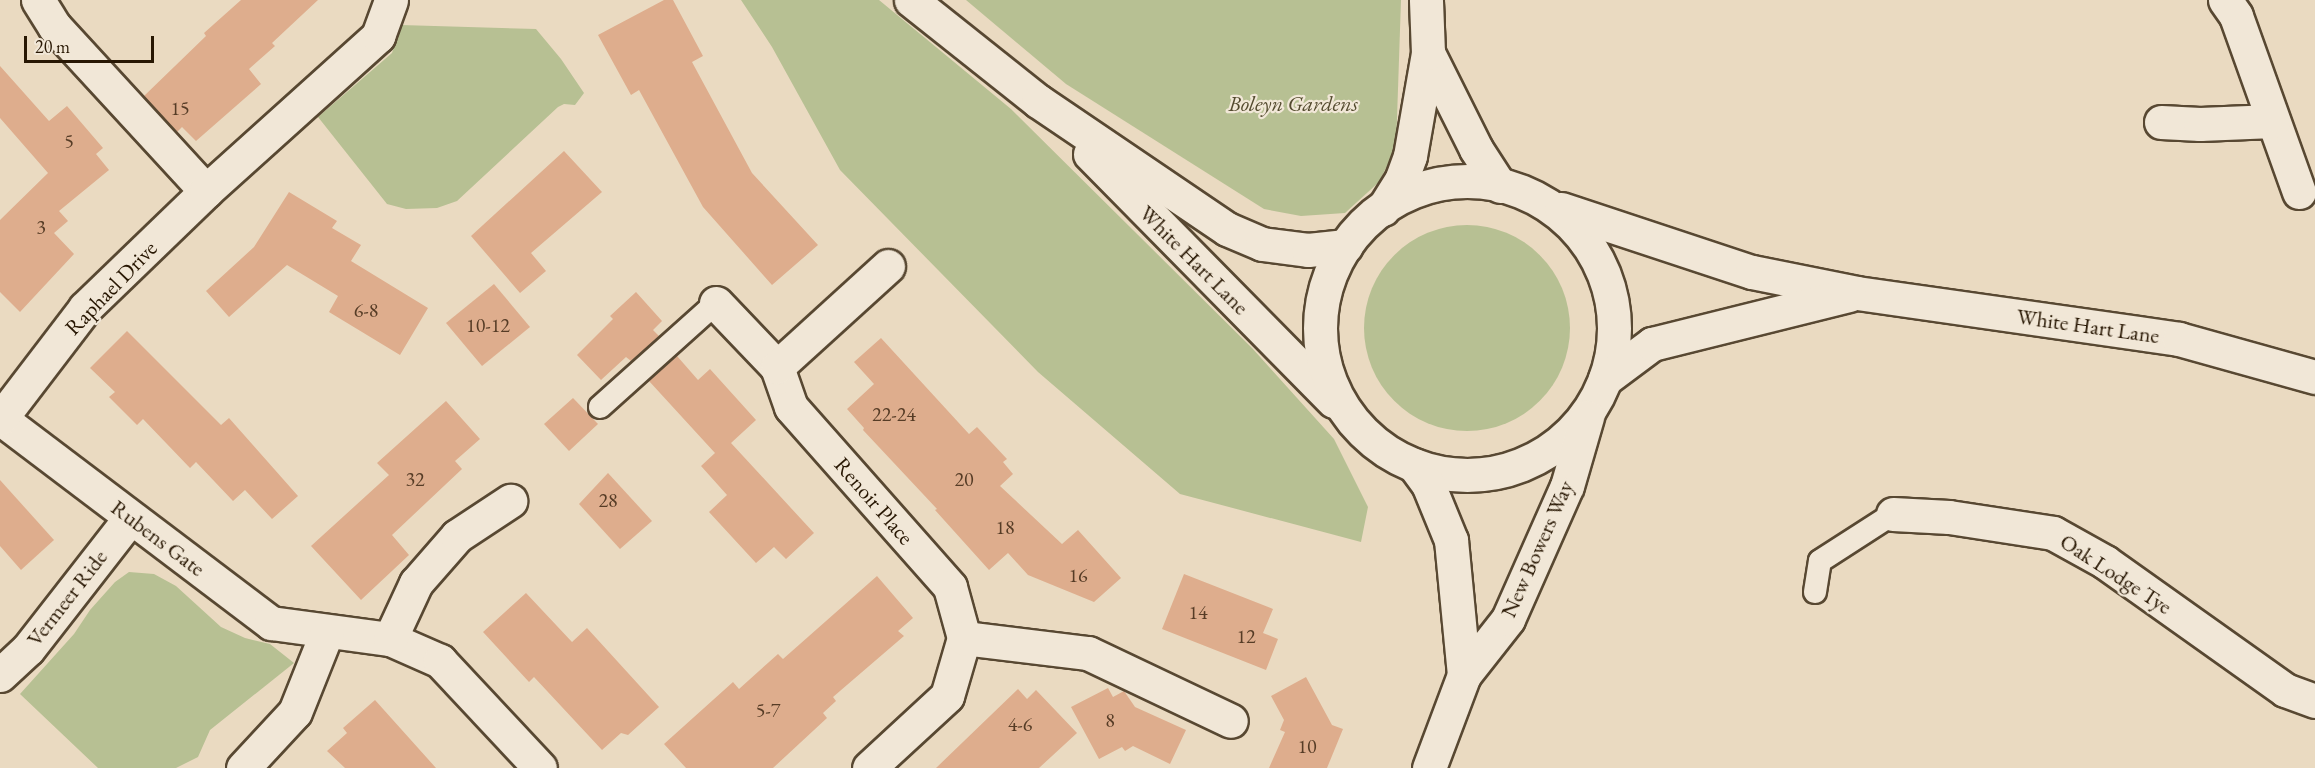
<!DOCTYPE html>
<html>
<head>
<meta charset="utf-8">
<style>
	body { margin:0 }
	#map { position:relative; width:2315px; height:768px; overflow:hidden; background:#eadac1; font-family:"EB Garamond",serif }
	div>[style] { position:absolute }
	.green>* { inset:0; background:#b7c093 }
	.round { border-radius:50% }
	.building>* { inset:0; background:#dead8d }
	.roads { filter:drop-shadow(2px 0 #584832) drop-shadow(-2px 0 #584832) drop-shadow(0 2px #584832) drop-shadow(0 -2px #584832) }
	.service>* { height:22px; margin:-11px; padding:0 11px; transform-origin:11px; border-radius:11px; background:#f1e7d7 }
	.minor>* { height:33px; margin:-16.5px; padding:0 16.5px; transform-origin:16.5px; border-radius:16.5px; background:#f1e7d7 }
	.tertiary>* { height:33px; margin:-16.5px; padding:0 16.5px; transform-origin:16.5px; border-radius:16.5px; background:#f1e7d7 }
	.tertiary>.ring { margin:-16.5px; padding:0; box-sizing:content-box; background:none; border:33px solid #f1e7d7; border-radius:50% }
	span { translate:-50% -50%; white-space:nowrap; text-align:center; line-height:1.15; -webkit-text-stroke:4.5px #f1e7d7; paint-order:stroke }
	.number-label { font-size:20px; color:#563c26 }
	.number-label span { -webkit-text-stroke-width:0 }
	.park-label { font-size:22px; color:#534a2e; font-style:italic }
	.street-label { font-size:22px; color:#281703 }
	.scale { position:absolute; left:24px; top:36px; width:130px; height:27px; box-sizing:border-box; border:3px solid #281703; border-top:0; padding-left:8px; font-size:18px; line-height:21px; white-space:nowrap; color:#281703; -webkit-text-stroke:4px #f1e7d7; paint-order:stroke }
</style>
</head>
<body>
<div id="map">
	<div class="green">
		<i style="clip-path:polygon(741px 0,879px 0,1011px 109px,1252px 348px,1334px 439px,1368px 507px,1361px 542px,1180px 494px,1038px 372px,840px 170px,772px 47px)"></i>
		<i style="clip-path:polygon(966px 0,1401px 0,1396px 148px,1379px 182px,1345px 213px,1301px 216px,1264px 209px,1066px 84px)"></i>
		<i style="clip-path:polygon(401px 25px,536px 29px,561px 59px,584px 93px,575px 105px,564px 104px,558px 107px,457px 201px,437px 208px,406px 209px,387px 204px,318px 117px,392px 53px)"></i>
		<i class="round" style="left:1364px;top:225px;width:206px;height:206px"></i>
		<i style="clip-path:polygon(129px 572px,154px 574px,176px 586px,221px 627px,245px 638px,270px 644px,294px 663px,210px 730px,198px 757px,176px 768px,98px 768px,20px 694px,74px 634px,90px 610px,115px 582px)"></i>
	</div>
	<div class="building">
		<i style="clip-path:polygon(241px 0,318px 0,272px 43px,275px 46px,249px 69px,261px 84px,196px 141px,182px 127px,177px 132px,144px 96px,206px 36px,204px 33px)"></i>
		<i style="clip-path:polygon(664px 0,673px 0,703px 56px,692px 62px,752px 173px,818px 245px,772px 285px,703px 207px,639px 90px,631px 95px,598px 35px)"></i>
		<i style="clip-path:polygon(0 66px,49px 121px,67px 106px,103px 148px,96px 154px,109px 170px,59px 211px,68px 221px,54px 233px,74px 254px,20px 312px,0 292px,0 220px,48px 173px,0 118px)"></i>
		<i style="clip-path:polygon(564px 151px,602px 192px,531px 253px,546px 271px,520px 293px,471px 236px)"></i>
		<i style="clip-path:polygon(289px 192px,337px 221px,332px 228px,361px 245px,351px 261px,428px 308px,400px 355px,329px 312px,338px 296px,287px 265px,229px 317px,206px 291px,254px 247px)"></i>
		<i style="clip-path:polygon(494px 284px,530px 327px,482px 366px,446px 323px)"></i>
		<i style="clip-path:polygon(636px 292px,662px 321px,653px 330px,659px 336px,631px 361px,626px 357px,601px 380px,577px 355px,613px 319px,610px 316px)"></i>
		<i style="clip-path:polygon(127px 331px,221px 425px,229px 418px,298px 496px,272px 519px,245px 490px,233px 501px,196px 462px,190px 468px,143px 419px,137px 425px,109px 397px,115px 392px,90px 368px)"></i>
		<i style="clip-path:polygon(881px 338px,969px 434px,977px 427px,1007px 459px,1003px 462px,1013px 474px,1000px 486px,1062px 544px,1078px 530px,1121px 578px,1094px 602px,1028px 575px,1008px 553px,989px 570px,935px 510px,937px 509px,863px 430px,864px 428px,847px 409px,874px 384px,854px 362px)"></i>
		<i style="clip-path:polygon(677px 356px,698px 380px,710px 369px,756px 420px,731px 443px,814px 533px,786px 559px,774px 547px,756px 563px,709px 512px,727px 495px,701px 466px,715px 453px,649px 381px)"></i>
		<i style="clip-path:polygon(573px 398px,598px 424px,569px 451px,544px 424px)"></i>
		<i style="clip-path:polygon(446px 401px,480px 439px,455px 461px,462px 469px,392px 535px,409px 555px,361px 600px,311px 546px,389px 475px,377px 463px)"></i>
		<i style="clip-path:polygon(608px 473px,652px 521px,620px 549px,579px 504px)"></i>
		<i style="clip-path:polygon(0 480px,54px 540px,21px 570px,0 546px)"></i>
		<i style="clip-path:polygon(1184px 574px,1273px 609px,1263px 633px,1278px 639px,1266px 670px,1162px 629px)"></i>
		<i style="clip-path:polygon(877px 576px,913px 618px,898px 631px,904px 636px,833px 697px,836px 701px,823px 713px,827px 718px,773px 768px,686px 768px,664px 744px,733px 682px,739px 689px,778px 654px,783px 659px)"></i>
		<i style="clip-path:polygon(526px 593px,572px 642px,587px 628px,659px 707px,628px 735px,621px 733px,602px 750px,534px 677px,529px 682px,483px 632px)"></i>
		<i style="clip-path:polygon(1306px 677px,1332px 725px,1343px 729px,1327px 768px,1269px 768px,1285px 732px,1280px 730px,1284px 720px,1271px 696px)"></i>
		<i style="clip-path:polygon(1108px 688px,1113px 697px,1124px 691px,1135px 707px,1186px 730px,1170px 764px,1133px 746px,1125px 751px,1122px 747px,1099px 759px,1071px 707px)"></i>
		<i style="clip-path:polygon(1018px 689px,1027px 699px,1036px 690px,1077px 733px,1039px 768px,936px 768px)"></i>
		<i style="clip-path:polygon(375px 700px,436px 768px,345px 768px,327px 751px,347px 733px,343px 728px)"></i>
	</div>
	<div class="roads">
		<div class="service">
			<i style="left:600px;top:407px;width:156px;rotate:-41.9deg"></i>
			<i style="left:1815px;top:592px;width:31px;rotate:-81deg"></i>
			<i style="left:1820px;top:561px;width:87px;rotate:-32.8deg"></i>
		</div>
		<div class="minor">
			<i style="left:38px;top:0;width:32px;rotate:58deg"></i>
			<i style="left:55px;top:27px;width:223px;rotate:47.4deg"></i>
			<i style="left:2225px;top:0;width:19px;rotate:55deg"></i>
			<i style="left:2236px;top:16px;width:187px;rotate:70.3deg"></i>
			<i style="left:1428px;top:53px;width:107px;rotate:63.4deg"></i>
			<i style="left:1476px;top:149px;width:44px;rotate:57deg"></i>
			<i style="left:2161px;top:122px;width:39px;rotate:3deg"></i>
			<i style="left:2200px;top:124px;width:73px;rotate:-2.4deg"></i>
			<i style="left:1383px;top:209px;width:36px;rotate:-58deg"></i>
			<i style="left:1402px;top:178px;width:23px;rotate:-70deg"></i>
			<i style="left:1410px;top:156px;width:105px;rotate:-80.1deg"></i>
			<i style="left:1428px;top:53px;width:53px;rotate:-92.2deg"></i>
			<i style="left:716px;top:303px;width:88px;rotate:46.4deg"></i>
			<i style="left:777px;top:367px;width:42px;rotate:70.7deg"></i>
			<i style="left:791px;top:407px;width:240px;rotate:48.5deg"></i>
			<i style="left:950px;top:587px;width:53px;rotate:74.6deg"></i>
			<i style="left:964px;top:638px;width:60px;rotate:106.3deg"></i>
			<i style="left:947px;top:696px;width:106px;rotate:137.3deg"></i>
			<i style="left:777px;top:367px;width:150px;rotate:-42.3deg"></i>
			<i style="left:0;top:418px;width:340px;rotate:37.1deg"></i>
			<i style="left:271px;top:623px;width:120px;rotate:7.7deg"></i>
			<i style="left:390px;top:639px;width:55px;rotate:23.7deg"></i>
			<i style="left:440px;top:661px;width:146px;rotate:46.9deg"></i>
			<i style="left:1px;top:418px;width:138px;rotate:-52.6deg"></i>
			<i style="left:85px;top:308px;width:168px;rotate:-44deg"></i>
			<i style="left:206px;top:191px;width:232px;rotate:-42deg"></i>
			<i style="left:378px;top:36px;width:38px;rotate:-70deg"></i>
			<i style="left:1893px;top:514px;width:56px;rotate:3.1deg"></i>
			<i style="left:1949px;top:517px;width:105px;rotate:8.7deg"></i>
			<i style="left:2053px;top:533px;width:60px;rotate:29.1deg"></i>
			<i style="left:2105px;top:562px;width:221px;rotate:35.4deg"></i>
			<i style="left:2285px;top:690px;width:32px;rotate:20deg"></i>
			<i style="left:964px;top:638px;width:125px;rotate:6.9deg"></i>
			<i style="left:1088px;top:653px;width:158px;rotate:25.4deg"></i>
			<i style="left:390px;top:639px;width:62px;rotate:-65.1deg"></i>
			<i style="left:416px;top:583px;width:62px;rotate:-48.9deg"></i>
			<i style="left:457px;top:536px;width:64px;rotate:-33.4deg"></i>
			<i style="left:0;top:675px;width:38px;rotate:-43deg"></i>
			<i style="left:28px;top:649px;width:166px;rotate:-52.1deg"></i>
			<i style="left:243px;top:768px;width:76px;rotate:-47.1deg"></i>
			<i style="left:295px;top:712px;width:86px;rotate:-68.2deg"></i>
		</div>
		<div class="tertiary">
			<i style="left:911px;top:0;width:162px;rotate:38.5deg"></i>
			<i style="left:1038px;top:101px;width:228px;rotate:34.1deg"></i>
			<i style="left:1227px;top:229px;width:38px;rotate:23deg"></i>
			<i style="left:1262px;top:244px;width:46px;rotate:7.4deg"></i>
			<i style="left:1308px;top:250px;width:38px;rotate:-6deg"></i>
			<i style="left:1090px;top:154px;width:347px;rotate:45.4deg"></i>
			<i class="ring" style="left:1320px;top:181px;width:261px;height:261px"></i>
			<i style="left:1561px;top:209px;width:201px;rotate:18.3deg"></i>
			<i style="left:1752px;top:272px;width:107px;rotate:11.3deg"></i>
			<i style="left:1857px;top:293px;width:325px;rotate:8.1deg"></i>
			<i style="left:2179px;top:339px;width:141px;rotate:15.6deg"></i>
			<i style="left:1605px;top:379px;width:59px;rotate:-36.7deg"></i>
			<i style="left:1652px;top:344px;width:203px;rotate:-14deg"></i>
			<i style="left:1414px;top:465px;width:24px;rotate:54deg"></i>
			<i style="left:1428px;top:484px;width:61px;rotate:67.7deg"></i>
			<i style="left:1451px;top:540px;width:136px;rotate:84.5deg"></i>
			<i style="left:1429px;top:768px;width:99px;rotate:-69.4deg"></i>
			<i style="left:1464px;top:675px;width:71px;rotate:-51.8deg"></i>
			<i style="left:1508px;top:619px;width:145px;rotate:-66.1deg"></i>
			<i style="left:1567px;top:486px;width:72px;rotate:-73.8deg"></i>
		</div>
	</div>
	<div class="number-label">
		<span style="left:180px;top:108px">15</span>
		<span style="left:69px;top:141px">5</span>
		<span style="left:41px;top:227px">3</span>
		<span style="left:366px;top:310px">6-8</span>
		<span style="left:488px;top:325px">10-12</span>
		<span style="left:894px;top:414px">22-24</span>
		<span style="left:415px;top:479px">32</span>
		<span style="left:964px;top:479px">20</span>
		<span style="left:608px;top:500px">28</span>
		<span style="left:1005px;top:527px">18</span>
		<span style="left:1078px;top:575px">16</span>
		<span style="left:1198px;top:612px">14</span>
		<span style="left:1246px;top:636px">12</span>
		<span style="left:768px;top:710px">5-7</span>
		<span style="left:1110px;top:720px">8</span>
		<span style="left:1020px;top:724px">4-6</span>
		<span style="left:1307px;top:746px">10</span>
	</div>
	<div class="park-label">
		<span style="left:1293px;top:104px">Boleyn Gardens</span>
	</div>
	<div class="street-label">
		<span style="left:1194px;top:260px;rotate:45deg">White Hart Lane</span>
		<span style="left:111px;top:288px;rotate:-46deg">Raphael Drive</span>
		<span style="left:2088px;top:326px;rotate:8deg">White Hart Lane</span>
		<span style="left:874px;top:501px;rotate:49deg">Renoir Place</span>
		<span style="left:158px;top:538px;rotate:37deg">Rubens Gate</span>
		<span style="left:1537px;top:549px;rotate:-66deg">New Bowers Way</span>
		<span style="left:2116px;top:574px;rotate:33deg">Oak Lodge Tye</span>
		<span style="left:67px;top:598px;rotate:-52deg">Vermeer Ride</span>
	</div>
	<div class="scale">20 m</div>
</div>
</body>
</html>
